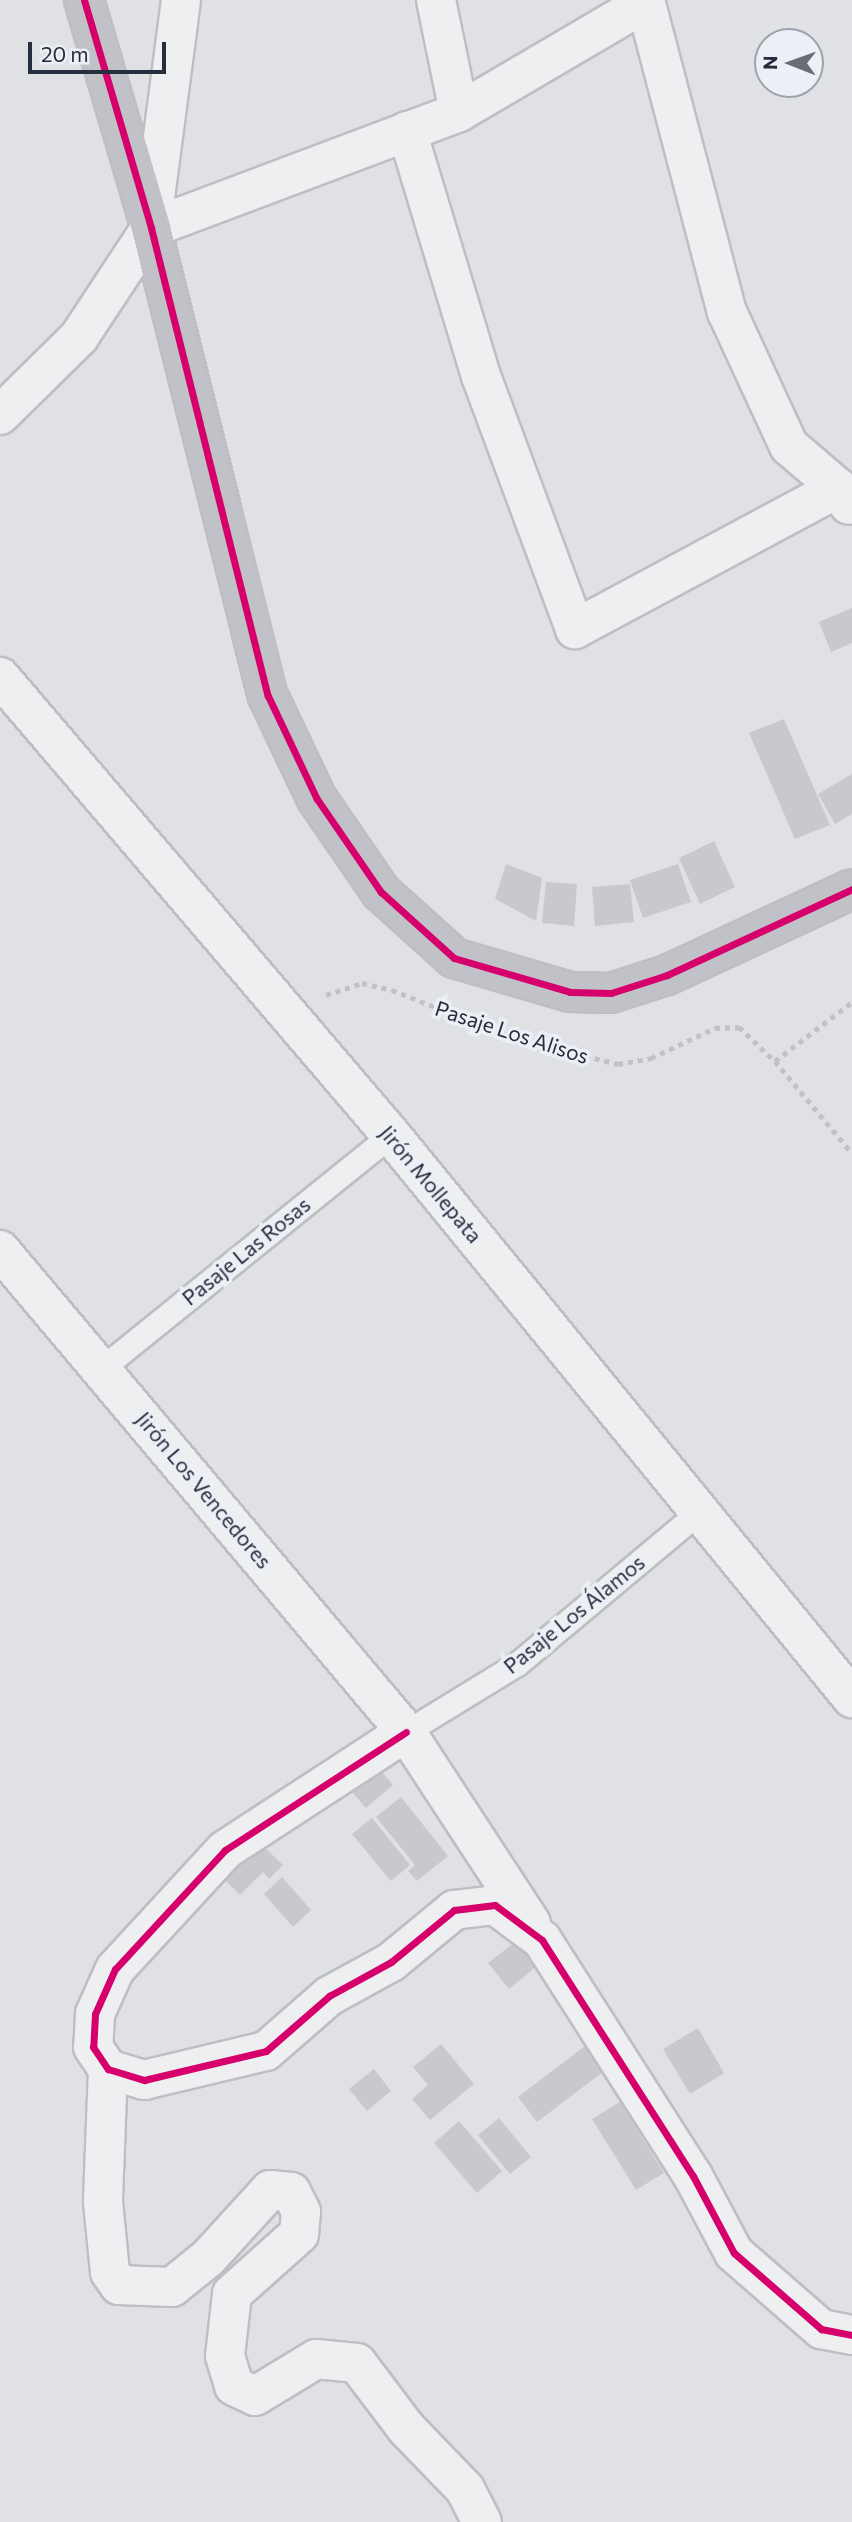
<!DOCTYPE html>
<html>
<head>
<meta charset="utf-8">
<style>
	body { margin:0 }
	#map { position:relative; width:852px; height:2522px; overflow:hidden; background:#dfe1e4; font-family:Commissioner,sans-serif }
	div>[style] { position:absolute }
	.building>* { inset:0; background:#c7c9cd }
	.path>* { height:4.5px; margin-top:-2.25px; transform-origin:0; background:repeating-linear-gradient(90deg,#c1c2c7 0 5px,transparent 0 10px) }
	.roads { filter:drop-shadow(2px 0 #bdbfc2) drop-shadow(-2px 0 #bdbfc2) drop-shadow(0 2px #bdbfc2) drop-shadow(0 -2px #bdbfc2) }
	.lane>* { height:23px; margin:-11.5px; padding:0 11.5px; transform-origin:11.5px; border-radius:11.5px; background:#eeeff1 }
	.street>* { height:38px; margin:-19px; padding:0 19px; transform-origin:19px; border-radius:19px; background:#eeeff1 }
	.secondary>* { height:38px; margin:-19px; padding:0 19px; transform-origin:19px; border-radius:19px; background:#c0c2c7 }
	.cycleway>* { height:7px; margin:-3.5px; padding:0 3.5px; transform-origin:3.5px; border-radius:3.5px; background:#d6006c }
	span { translate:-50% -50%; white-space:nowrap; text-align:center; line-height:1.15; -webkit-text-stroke:7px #eceff5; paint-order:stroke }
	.street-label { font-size:21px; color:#262d3d }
	.north { position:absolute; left:754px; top:28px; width:70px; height:70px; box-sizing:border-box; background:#eceff5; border:2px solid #9da1ab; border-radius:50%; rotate:271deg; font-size:19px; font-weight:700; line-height:28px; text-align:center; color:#262d3d }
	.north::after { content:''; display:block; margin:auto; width:24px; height:32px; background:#676c77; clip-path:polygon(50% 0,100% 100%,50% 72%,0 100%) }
	.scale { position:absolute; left:28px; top:42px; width:138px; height:32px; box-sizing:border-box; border:4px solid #262d3d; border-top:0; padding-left:9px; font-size:21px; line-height:24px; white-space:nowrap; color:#262d3d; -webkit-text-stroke:5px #eceff5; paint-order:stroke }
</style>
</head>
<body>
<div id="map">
	<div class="building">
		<i style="clip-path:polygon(852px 608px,852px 643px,831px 652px,819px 622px)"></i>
		<i style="clip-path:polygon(784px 719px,830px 825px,795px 839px,749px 733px)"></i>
		<i style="clip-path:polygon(852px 774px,852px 814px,835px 824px,818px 794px)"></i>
		<i style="clip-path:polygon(714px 841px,735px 887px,700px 904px,679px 858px)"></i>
		<i style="clip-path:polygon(506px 864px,542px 878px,536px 921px,495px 899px)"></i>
		<i style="clip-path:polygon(678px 864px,691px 902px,643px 918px,630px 880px)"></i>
		<i style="clip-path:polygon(546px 882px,577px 884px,574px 926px,542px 923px)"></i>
		<i style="clip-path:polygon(630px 884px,634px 922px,595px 926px,592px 887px)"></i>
		<i style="clip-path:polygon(373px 1761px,393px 1785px,366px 1808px,345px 1784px)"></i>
		<i style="clip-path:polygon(401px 1797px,448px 1856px,417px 1881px,408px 1871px,415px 1865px,376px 1817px)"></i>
		<i style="clip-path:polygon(372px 1818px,410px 1865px,391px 1881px,352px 1834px)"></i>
		<i style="clip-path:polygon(254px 1837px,283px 1865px,269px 1879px,263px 1872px,240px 1895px,218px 1873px)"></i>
		<i style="clip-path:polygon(282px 1877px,311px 1910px,293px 1927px,264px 1894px)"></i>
		<i style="clip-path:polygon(523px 1936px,543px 1961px,509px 1989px,488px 1963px)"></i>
		<i style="clip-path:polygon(698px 2028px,724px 2073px,690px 2094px,663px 2049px)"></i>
		<i style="clip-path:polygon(441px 2044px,474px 2084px,430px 2120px,412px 2099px,428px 2085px,413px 2067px)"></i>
		<i style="clip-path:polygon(585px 2046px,604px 2071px,537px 2122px,518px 2097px)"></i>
		<i style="clip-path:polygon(374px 2069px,391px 2091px,367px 2111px,349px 2089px)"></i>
		<i style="clip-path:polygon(620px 2102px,664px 2173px,636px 2190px,592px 2119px)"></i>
		<i style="clip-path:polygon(499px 2118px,531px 2157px,510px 2174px,478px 2135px)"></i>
		<i style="clip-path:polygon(459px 2121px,502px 2171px,477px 2193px,434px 2143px)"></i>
	</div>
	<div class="path">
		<i style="left:326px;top:995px;width:38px;rotate:-18deg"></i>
		<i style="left:362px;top:983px;width:31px;rotate:13deg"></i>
		<i style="left:392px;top:990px;width:134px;rotate:21.4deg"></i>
		<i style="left:517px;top:1039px;width:104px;rotate:13.9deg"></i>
		<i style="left:618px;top:1064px;width:34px;rotate:-10deg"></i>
		<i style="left:651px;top:1058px;width:71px;rotate:-25.1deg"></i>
		<i style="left:715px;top:1028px;width:24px;rotate:-2deg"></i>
		<i style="left:739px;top:1027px;width:50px;rotate:43.4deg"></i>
		<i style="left:775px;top:1061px;width:120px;rotate:50.1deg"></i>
		<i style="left:775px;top:1061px;width:97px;rotate:-37.5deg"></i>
	</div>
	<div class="roads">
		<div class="lane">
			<i style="left:102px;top:1368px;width:371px;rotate:-38.9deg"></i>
			<i style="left:406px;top:1732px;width:130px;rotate:-31.5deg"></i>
			<i style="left:517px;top:1664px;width:239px;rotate:-39.9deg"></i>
		</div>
		<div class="street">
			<i style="left:436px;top:0;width:114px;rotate:78.4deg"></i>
			<i style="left:645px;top:0;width:323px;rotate:75.3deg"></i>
			<i style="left:727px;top:312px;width:148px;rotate:65.2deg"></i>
			<i style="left:789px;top:446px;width:65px;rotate:40.6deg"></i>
			<i style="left:838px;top:488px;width:20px;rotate:57deg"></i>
			<i style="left:407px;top:131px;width:256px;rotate:73.2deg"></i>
			<i style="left:481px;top:376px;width:270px;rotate:69.6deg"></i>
			<i style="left:575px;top:629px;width:298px;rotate:-28.2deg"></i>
			<i style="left:151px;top:228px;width:230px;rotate:-82.5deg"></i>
			<i style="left:0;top:415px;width:111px;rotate:-44.6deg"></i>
			<i style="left:79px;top:337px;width:131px;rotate:-56.6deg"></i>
			<i style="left:151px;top:228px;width:329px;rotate:-20.6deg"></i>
			<i style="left:459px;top:112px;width:216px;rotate:-30.4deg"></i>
			<i style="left:0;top:677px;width:602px;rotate:49.51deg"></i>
			<i style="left:391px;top:1135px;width:728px;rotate:50.69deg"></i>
			<i style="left:0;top:1250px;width:630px;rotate:49.89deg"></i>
			<i style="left:406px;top:1732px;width:228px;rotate:56.8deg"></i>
			<i style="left:406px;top:1732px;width:216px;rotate:146.9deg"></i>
			<i style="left:225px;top:1850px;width:162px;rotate:132.7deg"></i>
			<i style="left:115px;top:1969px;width:49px;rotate:114deg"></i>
			<i style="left:95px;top:2014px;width:33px;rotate:93deg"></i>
			<i style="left:93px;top:2047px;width:27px;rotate:56deg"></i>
			<i style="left:108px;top:2069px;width:38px;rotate:17deg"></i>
			<i style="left:144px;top:2080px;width:125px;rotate:-13.4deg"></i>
			<i style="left:266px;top:2051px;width:84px;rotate:-41.1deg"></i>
			<i style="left:329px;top:1996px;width:71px;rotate:-28.7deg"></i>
			<i style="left:391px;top:1962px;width:82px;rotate:-39.5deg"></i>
			<i style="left:454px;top:1910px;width:41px;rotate:-7deg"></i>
			<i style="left:495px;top:1905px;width:59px;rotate:36.7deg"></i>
			<i style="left:542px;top:1940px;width:280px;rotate:57.4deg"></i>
			<i style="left:693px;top:2176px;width:87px;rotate:62deg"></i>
			<i style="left:734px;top:2253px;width:116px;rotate:41.1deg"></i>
			<i style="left:821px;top:2329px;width:32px;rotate:11deg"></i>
			<i style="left:108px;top:2069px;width:133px;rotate:92.2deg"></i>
			<i style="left:103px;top:2202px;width:70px;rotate:84.3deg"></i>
			<i style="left:110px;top:2272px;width:16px;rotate:55deg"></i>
			<i style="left:119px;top:2285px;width:53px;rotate:2.2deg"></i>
			<i style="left:172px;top:2287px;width:46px;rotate:-38.9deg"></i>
			<i style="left:208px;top:2258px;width:92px;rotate:-47.6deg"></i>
			<i style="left:270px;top:2190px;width:21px;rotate:5deg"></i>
			<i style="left:291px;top:2192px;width:22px;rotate:63deg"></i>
			<i style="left:301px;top:2212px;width:22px;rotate:95deg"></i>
			<i style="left:299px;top:2234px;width:90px;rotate:138.2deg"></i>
			<i style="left:232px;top:2294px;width:62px;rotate:96.4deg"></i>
			<i style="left:225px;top:2356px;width:31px;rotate:73deg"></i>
			<i style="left:234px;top:2386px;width:23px;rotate:25deg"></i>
			<i style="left:255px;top:2396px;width:71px;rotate:-31.2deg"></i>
			<i style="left:316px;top:2359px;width:41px;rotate:5.6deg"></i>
			<i style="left:357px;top:2363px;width:81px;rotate:53deg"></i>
			<i style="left:406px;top:2428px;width:85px;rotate:46deg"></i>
			<i style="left:465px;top:2489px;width:37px;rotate:63deg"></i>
		</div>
		<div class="secondary">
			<i style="left:84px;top:0;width:238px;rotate:73.6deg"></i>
			<i style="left:151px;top:228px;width:482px;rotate:76deg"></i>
			<i style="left:268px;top:696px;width:114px;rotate:64.6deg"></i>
			<i style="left:317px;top:799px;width:113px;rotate:55.5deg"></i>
			<i style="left:381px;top:892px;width:98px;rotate:42.1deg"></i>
			<i style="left:454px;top:958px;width:121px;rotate:16.3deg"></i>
			<i style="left:570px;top:992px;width:41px;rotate:1.4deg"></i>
			<i style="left:611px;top:993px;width:59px;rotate:-17.8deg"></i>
			<i style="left:667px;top:975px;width:204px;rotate:-24.9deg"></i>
		</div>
	</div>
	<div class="cycleway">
		<i style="left:84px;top:0;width:238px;rotate:73.6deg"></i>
		<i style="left:151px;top:228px;width:482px;rotate:76deg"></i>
		<i style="left:268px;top:696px;width:114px;rotate:64.6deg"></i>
		<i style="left:317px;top:799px;width:113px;rotate:55.5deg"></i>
		<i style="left:381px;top:892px;width:98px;rotate:42.1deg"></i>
		<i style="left:454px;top:958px;width:121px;rotate:16.3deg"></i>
		<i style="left:570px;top:992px;width:41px;rotate:1.4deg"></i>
		<i style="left:611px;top:993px;width:59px;rotate:-17.8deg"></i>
		<i style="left:667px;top:975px;width:204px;rotate:-24.9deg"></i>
		<i style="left:406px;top:1732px;width:216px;rotate:146.9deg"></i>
		<i style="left:225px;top:1850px;width:162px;rotate:132.7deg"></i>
		<i style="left:115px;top:1969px;width:49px;rotate:114deg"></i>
		<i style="left:95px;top:2014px;width:33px;rotate:93deg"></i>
		<i style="left:93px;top:2047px;width:27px;rotate:56deg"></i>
		<i style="left:108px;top:2069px;width:38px;rotate:17deg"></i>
		<i style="left:144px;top:2080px;width:125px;rotate:-13.4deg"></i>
		<i style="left:266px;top:2051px;width:84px;rotate:-41.1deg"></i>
		<i style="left:329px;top:1996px;width:71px;rotate:-28.7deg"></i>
		<i style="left:391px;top:1962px;width:82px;rotate:-39.5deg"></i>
		<i style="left:454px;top:1910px;width:41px;rotate:-7deg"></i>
		<i style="left:495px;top:1905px;width:59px;rotate:36.7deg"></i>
		<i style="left:542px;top:1940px;width:280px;rotate:57.4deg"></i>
		<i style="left:693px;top:2176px;width:87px;rotate:62deg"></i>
		<i style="left:734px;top:2253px;width:116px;rotate:41.1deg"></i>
		<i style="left:821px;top:2329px;width:32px;rotate:11deg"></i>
	</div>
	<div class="street-label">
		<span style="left:512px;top:1032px;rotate:18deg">Pasaje Los Alisos</span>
		<span style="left:431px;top:1184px;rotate:50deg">Jirón Mollepata</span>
		<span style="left:246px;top:1251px;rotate:-39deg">Pasaje Las Rosas</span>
		<span style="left:204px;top:1490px;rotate:50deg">Jirón Los Vencedores</span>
		<span style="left:574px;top:1614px;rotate:-39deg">Pasaje Los Álamos</span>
	</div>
	<div class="north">N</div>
	<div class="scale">20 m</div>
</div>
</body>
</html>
